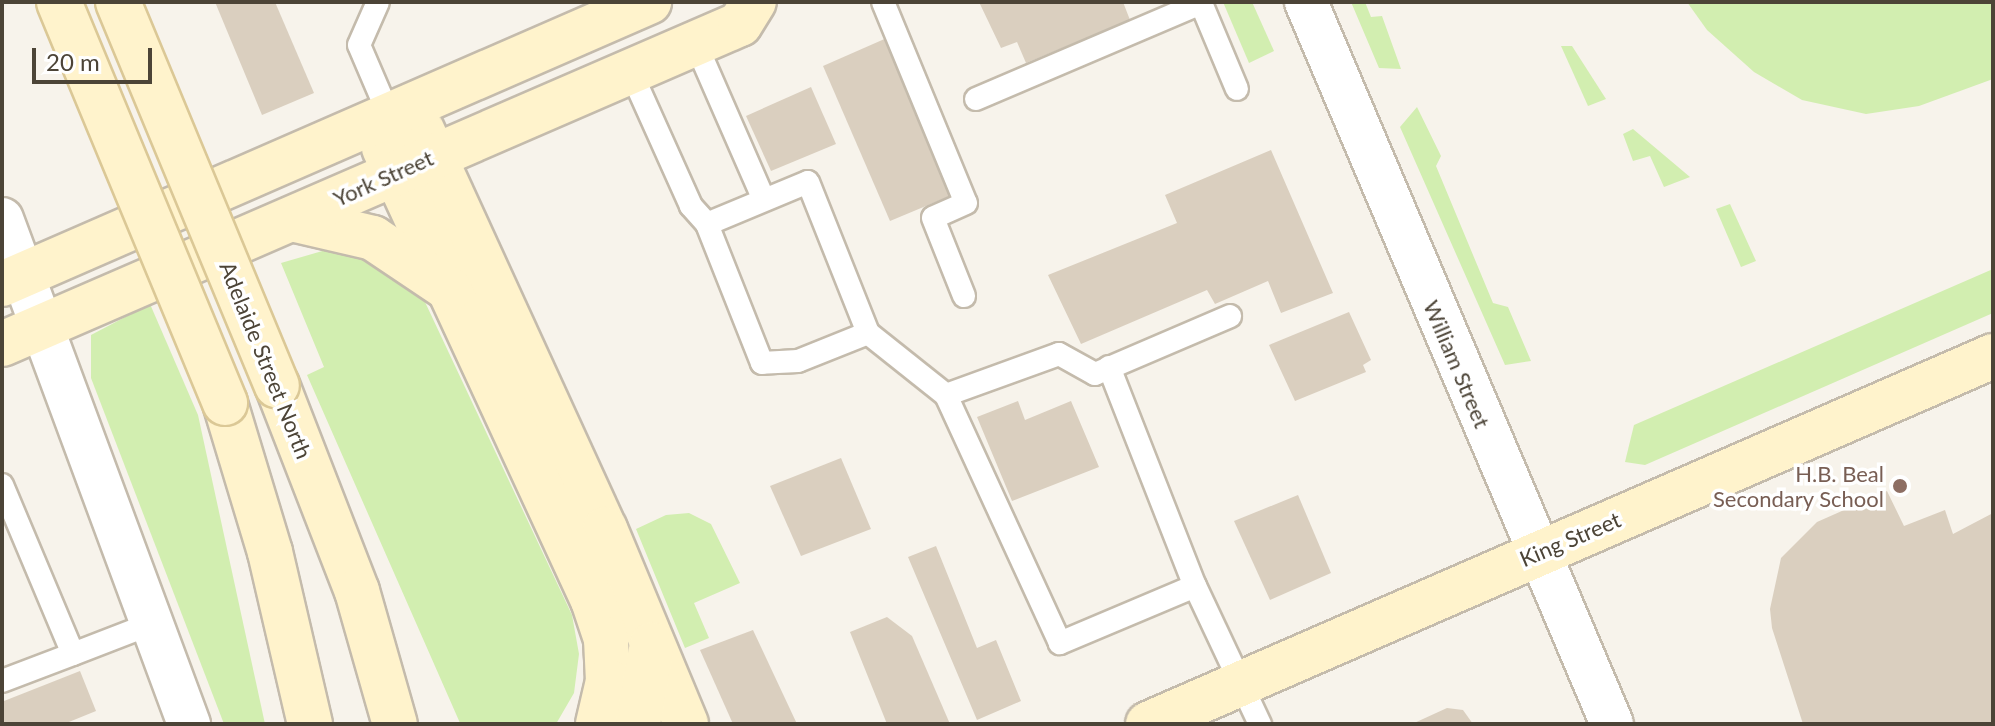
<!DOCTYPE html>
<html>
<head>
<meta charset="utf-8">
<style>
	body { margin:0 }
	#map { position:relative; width:1995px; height:726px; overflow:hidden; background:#f7f3eb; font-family:Lato,sans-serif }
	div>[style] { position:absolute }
	.green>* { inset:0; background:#d2eeb0 }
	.building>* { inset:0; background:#dacfbf }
	.roads { filter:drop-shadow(2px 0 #c4bbac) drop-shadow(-2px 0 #c4bbac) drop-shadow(0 2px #c4bbac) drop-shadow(0 -2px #c4bbac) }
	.service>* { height:22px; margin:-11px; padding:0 11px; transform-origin:11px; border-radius:11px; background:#fff }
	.minor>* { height:42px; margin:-21px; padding:0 21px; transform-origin:21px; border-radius:21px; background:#fff }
	.secondary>* { height:44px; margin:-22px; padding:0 22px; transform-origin:22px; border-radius:22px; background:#fff3cc }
	.bridges { filter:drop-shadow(2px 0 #dbc896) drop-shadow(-2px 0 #dbc896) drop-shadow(0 2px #dbc896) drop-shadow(0 -2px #dbc896) }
	.secondary-bridge>* { height:44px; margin:-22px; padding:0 22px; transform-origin:22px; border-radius:22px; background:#fff3cc }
	.dots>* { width:22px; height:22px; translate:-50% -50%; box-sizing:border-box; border:4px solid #fff; border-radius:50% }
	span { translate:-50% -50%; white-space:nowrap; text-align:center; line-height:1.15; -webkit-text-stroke:7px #fff; paint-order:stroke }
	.street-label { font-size:22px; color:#4c4437 }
	.education-label { font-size:22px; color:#785e54 }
	.right { translate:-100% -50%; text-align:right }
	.frame { position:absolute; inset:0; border:4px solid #4c4437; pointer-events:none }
	.scale { position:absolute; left:32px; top:48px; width:120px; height:36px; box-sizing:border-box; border:4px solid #4c4437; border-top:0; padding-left:10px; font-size:24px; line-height:28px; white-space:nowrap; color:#4c4437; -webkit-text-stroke:6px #fff; paint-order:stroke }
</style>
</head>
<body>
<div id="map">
	<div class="green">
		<i style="clip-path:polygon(1223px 2px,1252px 2px,1274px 51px,1249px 63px)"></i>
		<i style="clip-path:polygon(1351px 2px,1365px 2px,1371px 17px,1382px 16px,1401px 69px,1379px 68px)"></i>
		<i style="clip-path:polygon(1687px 2px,1993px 2px,1993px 79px,1919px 106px,1866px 114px,1802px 100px,1754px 72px,1707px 30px)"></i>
		<i style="clip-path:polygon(1561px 46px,1572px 46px,1606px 99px,1588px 106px)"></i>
		<i style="clip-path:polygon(1417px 107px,1441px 156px,1436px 166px,1493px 303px,1508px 307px,1531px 361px,1505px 365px,1400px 127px)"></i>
		<i style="clip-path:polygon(1633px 129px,1690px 177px,1664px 187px,1650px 156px,1633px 161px,1623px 134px)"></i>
		<i style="clip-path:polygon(1730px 204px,1756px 261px,1741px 267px,1716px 209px)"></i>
		<i style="clip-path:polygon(343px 245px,389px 265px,425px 302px,572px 615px,579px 654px,574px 693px,556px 724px,460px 723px,307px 375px,324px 367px,281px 263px)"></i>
		<i style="clip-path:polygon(1993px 269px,1993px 313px,1645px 465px,1625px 462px,1634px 425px)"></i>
		<i style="clip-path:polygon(150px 304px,198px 415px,265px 724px,224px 724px,91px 378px,91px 335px)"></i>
		<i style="clip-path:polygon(689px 513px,711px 524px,740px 583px,694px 603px,709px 638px,685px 648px,636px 529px,666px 515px)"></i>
	</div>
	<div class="building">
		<i style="clip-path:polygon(215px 2px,275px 2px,314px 93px,262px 115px)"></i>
		<i style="clip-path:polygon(979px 2px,1123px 2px,1130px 20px,1026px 63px,1017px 42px,1001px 48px)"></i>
		<i style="clip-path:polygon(889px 37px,957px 193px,890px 221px,823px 66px)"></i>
		<i style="clip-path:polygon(811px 87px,836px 144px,771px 171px,746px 116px)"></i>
		<i style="clip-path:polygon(1271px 150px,1333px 293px,1281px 313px,1268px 281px,1215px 304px,1207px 290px,1081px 344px,1048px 275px,1177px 223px,1165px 195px)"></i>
		<i style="clip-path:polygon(1349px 312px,1371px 360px,1363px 365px,1366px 372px,1295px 401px,1269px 345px)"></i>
		<i style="clip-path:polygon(1018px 401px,1025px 420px,1071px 401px,1099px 467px,1012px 501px,977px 417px)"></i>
		<i style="clip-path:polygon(841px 458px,871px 529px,801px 556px,770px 486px)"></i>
		<i style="clip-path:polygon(1887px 491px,1904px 526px,1945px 510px,1953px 534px,1993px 513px,1993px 724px,1803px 724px,1772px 628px,1770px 609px,1781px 558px,1817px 522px)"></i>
		<i style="clip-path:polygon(1298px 495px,1331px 573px,1270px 600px,1234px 521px)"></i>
		<i style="clip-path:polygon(936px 546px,977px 648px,996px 640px,1021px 701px,977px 720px,908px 557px)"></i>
		<i style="clip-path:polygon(887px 617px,912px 636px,950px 724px,887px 724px,850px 632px)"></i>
		<i style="clip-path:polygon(753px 630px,797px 724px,733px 724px,700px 650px)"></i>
		<i style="clip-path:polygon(80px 671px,96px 711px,64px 724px,2px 724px,4px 701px)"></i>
		<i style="clip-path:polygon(1447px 708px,1463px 710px,1473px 724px,1412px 724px)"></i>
	</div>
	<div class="roads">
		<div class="service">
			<i style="left:378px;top:2px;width:47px;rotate:113.8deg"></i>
			<i style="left:359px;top:45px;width:76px;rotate:66.8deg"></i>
			<i style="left:883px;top:2px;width:217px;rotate:67.6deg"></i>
			<i style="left:966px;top:203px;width:36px;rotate:156deg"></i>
			<i style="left:933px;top:218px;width:84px;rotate:68.3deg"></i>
			<i style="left:695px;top:42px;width:172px;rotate:66.4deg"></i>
			<i style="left:630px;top:70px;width:149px;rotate:65.8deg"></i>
			<i style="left:691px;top:206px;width:24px;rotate:48deg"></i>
			<i style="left:976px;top:99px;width:245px;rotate:-23.1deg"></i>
			<i style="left:1201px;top:3px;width:93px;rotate:67.3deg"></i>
			<i style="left:868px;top:333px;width:75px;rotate:158.2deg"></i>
			<i style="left:798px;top:361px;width:36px;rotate:177deg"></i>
			<i style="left:762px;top:363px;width:149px;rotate:-111.6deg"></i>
			<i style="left:707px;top:224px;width:109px;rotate:-22.6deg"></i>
			<i style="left:808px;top:182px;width:162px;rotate:68.3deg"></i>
			<i style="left:868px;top:333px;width:100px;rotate:38.5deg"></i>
			<i style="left:1109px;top:367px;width:235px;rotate:68.6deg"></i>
			<i style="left:1195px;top:586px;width:147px;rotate:157.1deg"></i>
			<i style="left:1060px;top:643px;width:273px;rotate:-114.7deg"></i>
			<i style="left:946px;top:395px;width:120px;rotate:-19.9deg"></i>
			<i style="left:1059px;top:354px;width:41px;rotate:29.1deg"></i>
			<i style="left:1095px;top:374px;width:147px;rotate:-23.2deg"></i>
			<i style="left:2px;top:485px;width:183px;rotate:67.2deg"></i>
			<i style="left:73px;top:654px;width:76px;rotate:159.2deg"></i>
			<i style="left:1195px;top:586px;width:153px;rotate:64.8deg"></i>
			<i style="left:73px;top:654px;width:86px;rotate:-21.2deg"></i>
		</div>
		<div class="minor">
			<i style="left:1306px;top:2px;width:784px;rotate:67.03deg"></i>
			<i style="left:2px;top:219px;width:539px;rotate:69.68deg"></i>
		</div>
		<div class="secondary">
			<i style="left:422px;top:130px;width:439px;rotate:65.4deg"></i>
			<i style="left:605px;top:529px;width:211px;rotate:67.4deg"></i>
			<i style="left:384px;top:148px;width:498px;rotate:65.2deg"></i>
			<i style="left:593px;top:600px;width:41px;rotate:71.6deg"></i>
			<i style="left:606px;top:639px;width:42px;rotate:87.3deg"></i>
			<i style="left:608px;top:681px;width:44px;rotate:103.1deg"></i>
			<i style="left:292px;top:219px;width:83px;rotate:13.2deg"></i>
			<i style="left:373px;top:238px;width:92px;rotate:33.9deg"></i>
			<i style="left:2px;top:284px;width:706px;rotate:-23.55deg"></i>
			<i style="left:2px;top:344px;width:804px;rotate:-23.44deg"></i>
			<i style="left:740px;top:24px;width:26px;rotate:-58deg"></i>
			<i style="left:277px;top:385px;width:221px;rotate:68.8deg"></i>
			<i style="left:357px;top:591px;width:138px;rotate:74.1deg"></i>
			<i style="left:225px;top:403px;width:156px;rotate:73.2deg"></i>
			<i style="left:270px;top:552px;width:177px;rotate:76.9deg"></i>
			<i style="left:638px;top:724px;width:81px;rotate:-80.1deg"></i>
			<i style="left:1148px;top:724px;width:922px;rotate:-23.53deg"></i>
		</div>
	</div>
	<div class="bridges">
		<div class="secondary-bridge">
			<i style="left:59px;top:2px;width:434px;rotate:67.5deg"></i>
			<i style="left:118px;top:2px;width:415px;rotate:67.5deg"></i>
		</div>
	</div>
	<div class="dots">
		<i style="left:1900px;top:486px;background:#8d6e63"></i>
	</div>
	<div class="street-label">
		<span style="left:383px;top:178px;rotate:-24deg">York Street</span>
		<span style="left:266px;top:360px;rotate:68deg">Adelaide Street North</span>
		<span style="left:1457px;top:364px;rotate:67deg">William Street</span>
		<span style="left:1570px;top:539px;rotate:-23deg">King Street</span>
	</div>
	<div class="education-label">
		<span class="right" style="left:1884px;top:486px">H.B. Beal<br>Secondary School</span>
	</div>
	<div class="frame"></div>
	<div class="scale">20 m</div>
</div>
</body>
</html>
